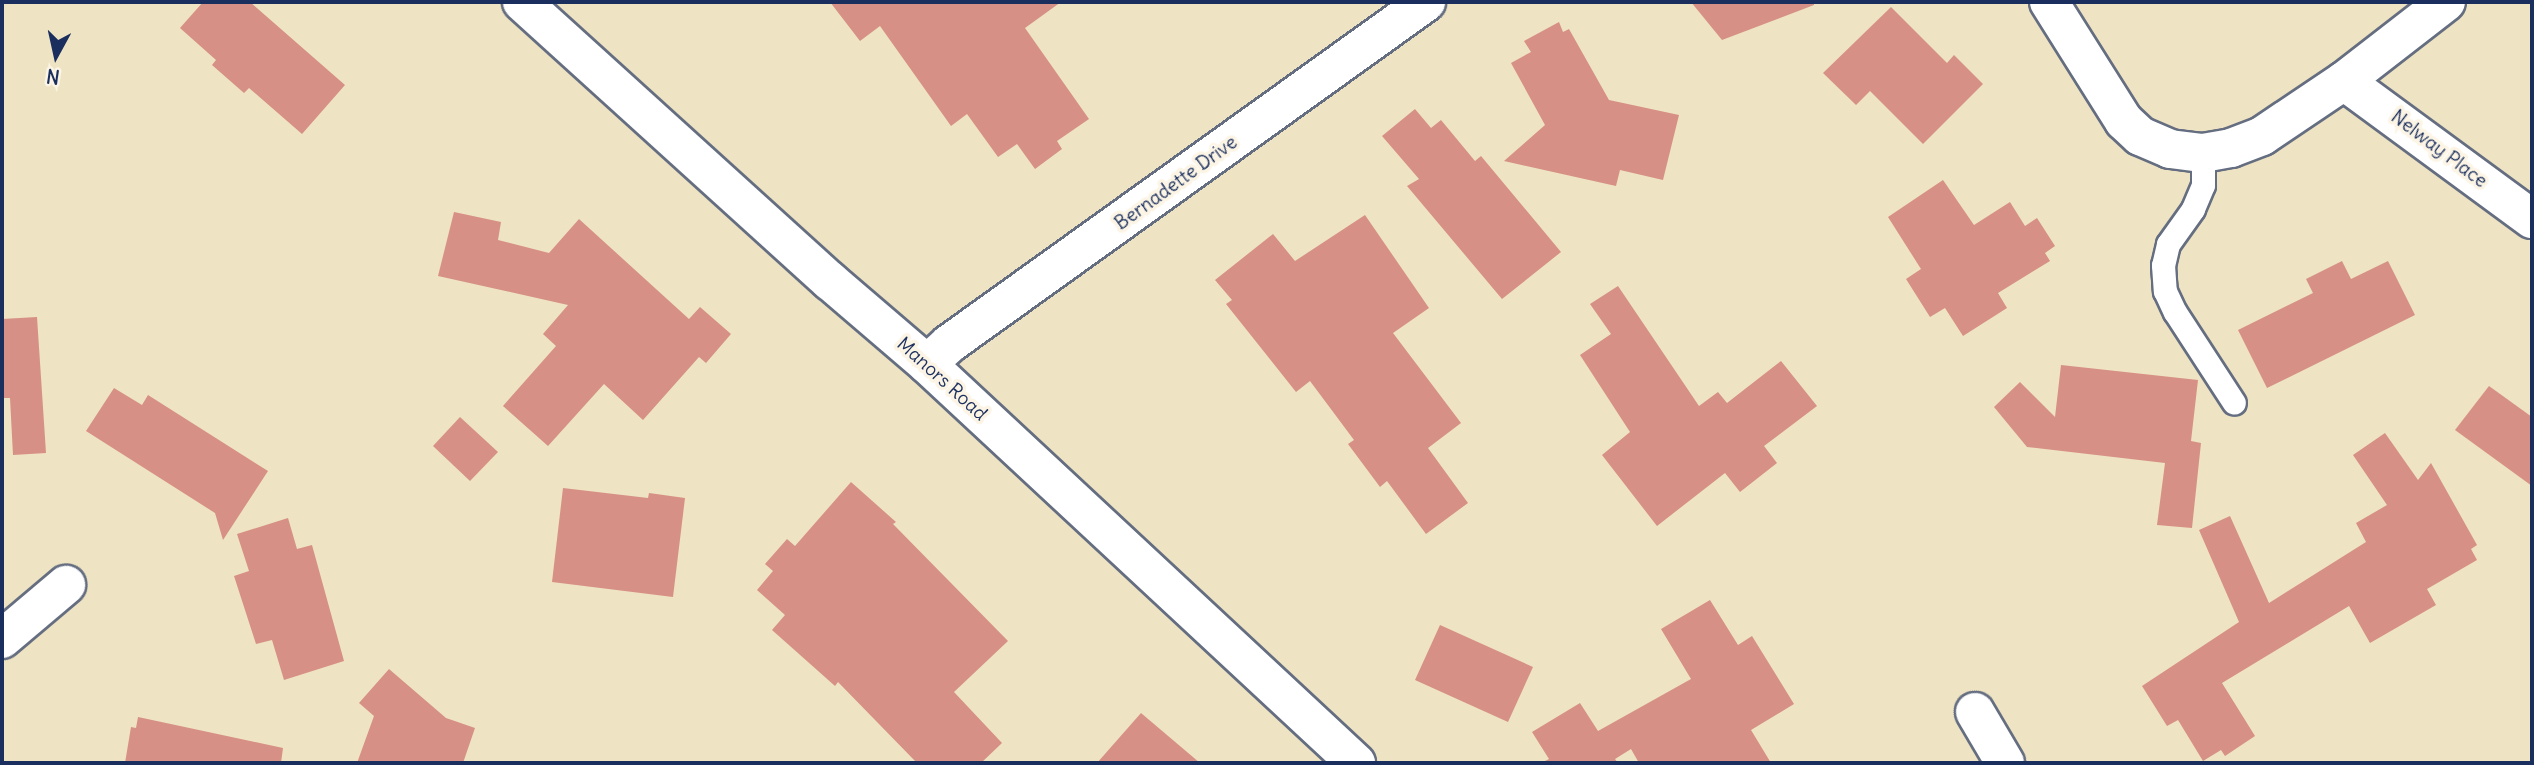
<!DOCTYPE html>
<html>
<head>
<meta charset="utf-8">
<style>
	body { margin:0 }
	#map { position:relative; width:2534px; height:765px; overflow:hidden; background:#eee3c2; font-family:Delius,sans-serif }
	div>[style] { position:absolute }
	.building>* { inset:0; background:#d79085 }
	.roads { filter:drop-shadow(2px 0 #656e81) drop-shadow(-2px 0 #656e81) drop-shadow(0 2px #656e81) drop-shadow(0 -2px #656e81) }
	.service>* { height:23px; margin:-11.5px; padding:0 11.5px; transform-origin:11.5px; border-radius:11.5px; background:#fff }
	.minor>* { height:38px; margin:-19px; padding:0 19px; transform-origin:19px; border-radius:19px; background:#fff }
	span { translate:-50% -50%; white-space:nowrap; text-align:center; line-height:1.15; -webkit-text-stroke:7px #fcf5e5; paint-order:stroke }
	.street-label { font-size:19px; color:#1b2f5e }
	.frame { position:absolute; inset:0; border:4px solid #1b2f5e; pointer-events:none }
	.north { position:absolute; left:21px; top:21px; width:70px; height:70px; -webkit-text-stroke:5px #fcf5e5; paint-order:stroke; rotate:188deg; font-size:19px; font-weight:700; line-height:28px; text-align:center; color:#1b2f5e }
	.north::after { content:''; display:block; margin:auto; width:24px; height:32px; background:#1b2f5e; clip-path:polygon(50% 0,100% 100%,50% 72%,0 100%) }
</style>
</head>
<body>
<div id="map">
	<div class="building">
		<i style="clip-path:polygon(203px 2px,250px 2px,345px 85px,302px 134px,249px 88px,244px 93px,212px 65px,216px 60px,180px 28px)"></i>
		<i style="clip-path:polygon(830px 2px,1061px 2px,1025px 28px,1089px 119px,1057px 141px,1062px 149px,1035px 169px,1017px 144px,998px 157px,967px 114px,951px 126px,880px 26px,860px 41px)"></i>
		<i style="clip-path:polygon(1691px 2px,1814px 2px,1814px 5px,1722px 40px)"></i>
		<i style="clip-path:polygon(1891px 7px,1947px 63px,1954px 55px,1983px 84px,1923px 144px,1870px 91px,1856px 105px,1823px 73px)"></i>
		<i style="clip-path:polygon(1559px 22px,1563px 32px,1569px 29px,1609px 100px,1679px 115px,1663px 180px,1620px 170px,1616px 186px,1504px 161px,1545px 125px,1511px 63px,1531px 52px,1524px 41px)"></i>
		<i style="clip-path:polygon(1415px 109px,1431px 128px,1441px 120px,1475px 161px,1481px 156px,1561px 252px,1502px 299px,1407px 186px,1419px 179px,1382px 136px)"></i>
		<i style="clip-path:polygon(1943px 180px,1974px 225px,2010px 202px,2025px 226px,2037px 218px,2055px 246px,2045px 253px,2050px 261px,1998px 293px,2007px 308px,1963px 336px,1945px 308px,1930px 317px,1906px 279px,1921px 269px,1888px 217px)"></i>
		<i style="clip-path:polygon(454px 212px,501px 222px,498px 240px,549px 253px,579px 219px,689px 319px,700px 307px,731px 334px,706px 363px,699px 357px,643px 420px,604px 384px,548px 446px,503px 406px,556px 346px,543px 334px,568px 305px,438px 276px)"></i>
		<i style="clip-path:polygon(1365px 215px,1429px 308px,1393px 333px,1461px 423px,1428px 448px,1468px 503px,1426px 534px,1387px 481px,1380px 487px,1348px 444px,1354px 440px,1310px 381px,1296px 392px,1226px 304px,1232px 300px,1215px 280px,1273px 234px,1295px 261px)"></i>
		<i style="clip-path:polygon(2342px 261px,2351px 279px,2388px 261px,2415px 315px,2267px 388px,2238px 330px,2313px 293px,2306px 279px)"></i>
		<i style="clip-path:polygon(1618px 286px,1699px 406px,1718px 392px,1727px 403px,1781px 361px,1817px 406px,1764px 446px,1777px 463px,1740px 492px,1725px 473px,1657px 526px,1602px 455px,1630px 432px,1580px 355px,1611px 334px,1590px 304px)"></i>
		<i style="clip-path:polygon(37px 317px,46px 453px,13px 455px,10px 398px,2px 398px,2px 319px)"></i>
		<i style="clip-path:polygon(2061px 365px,2198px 380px,2191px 441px,2201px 443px,2192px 528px,2157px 525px,2165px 463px,2027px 447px,1994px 407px,2020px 382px,2055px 417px)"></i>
		<i style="clip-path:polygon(2489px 386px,2532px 417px,2532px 486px,2455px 430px)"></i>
		<i style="clip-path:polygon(114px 388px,142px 405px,148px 395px,268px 471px,223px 540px,215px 513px,86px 431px)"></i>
		<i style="clip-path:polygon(460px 417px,498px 452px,470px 481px,433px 446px)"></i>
		<i style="clip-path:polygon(2385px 433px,2418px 480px,2431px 463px,2477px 545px,2471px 549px,2477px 560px,2427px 589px,2436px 605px,2370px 643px,2349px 606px,2222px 683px,2255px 736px,2225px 756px,2221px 750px,2203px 761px,2178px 720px,2167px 726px,2142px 686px,2239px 622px,2199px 530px,2230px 516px,2269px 603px,2366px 542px,2356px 523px,2387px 505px,2353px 455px)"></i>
		<i style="clip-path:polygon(851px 482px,896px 522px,893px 524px,1008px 641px,954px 692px,1002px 743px,981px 763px,917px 763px,838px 682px,835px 686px,772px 630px,785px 615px,757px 590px,773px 571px,765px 564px,787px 539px,795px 546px)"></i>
		<i style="clip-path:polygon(563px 488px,648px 498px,649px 493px,685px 498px,673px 597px,552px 582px)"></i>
		<i style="clip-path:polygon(288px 518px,297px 549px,312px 545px,344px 661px,284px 680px,272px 640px,256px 644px,234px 576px,249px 571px,237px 534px)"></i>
		<i style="clip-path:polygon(1710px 600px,1738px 645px,1752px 636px,1794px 704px,1751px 730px,1771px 763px,1639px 763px,1631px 749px,1615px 759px,1618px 763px,1541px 763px,1549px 759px,1532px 732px,1580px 703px,1598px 731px,1691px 679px,1661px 629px)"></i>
		<i style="clip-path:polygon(1440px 625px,1533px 667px,1508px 722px,1415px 680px)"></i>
		<i style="clip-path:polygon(389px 669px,446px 718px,475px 728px,463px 763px,357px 763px,374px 716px,359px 703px)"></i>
		<i style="clip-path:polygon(1141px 713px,1200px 763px,1097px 763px)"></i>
		<i style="clip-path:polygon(138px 717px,283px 748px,281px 763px,125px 763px,131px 727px,136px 728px)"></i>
	</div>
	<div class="roads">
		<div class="service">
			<i style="left:2203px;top:153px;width:32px;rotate:90deg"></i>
			<i style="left:2203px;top:185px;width:26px;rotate:113deg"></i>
			<i style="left:2193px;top:209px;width:43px;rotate:125.5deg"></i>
			<i style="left:2168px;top:244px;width:22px;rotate:103deg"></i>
			<i style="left:2163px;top:265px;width:26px;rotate:86deg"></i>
			<i style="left:2165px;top:291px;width:23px;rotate:65deg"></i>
			<i style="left:2175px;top:312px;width:108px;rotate:57deg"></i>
		</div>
		<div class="minor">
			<i style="left:522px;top:2px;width:416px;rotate:42.2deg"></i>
			<i style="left:830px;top:281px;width:128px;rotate:40.6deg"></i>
			<i style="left:927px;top:364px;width:586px;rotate:42.92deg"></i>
			<i style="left:2049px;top:2px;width:141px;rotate:57.8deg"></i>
			<i style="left:2124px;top:121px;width:22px;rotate:43deg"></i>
			<i style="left:2140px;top:136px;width:33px;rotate:23deg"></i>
			<i style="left:2170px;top:149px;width:33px;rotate:7deg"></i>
			<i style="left:2203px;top:153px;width:28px;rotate:-10deg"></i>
			<i style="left:2231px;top:148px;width:33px;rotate:-21deg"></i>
			<i style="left:2262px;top:136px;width:99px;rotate:-33.9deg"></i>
			<i style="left:2344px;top:81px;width:129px;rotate:-37.8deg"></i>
			<i style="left:2344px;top:81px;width:233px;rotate:36.3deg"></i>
			<i style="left:927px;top:364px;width:30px;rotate:-42deg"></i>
			<i style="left:949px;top:344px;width:587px;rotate:-35.64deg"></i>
			<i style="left:2px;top:639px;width:84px;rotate:-40.2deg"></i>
			<i style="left:1975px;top:712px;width:59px;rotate:59.5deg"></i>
		</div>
	</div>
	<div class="street-label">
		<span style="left:2439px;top:149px;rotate:37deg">Nelway Place</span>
		<span style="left:1176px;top:183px;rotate:-36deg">Bernadette Drive</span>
		<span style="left:942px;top:379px;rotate:42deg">Manors Road</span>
	</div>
	<div class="frame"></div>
	<div class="north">N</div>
</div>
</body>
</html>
